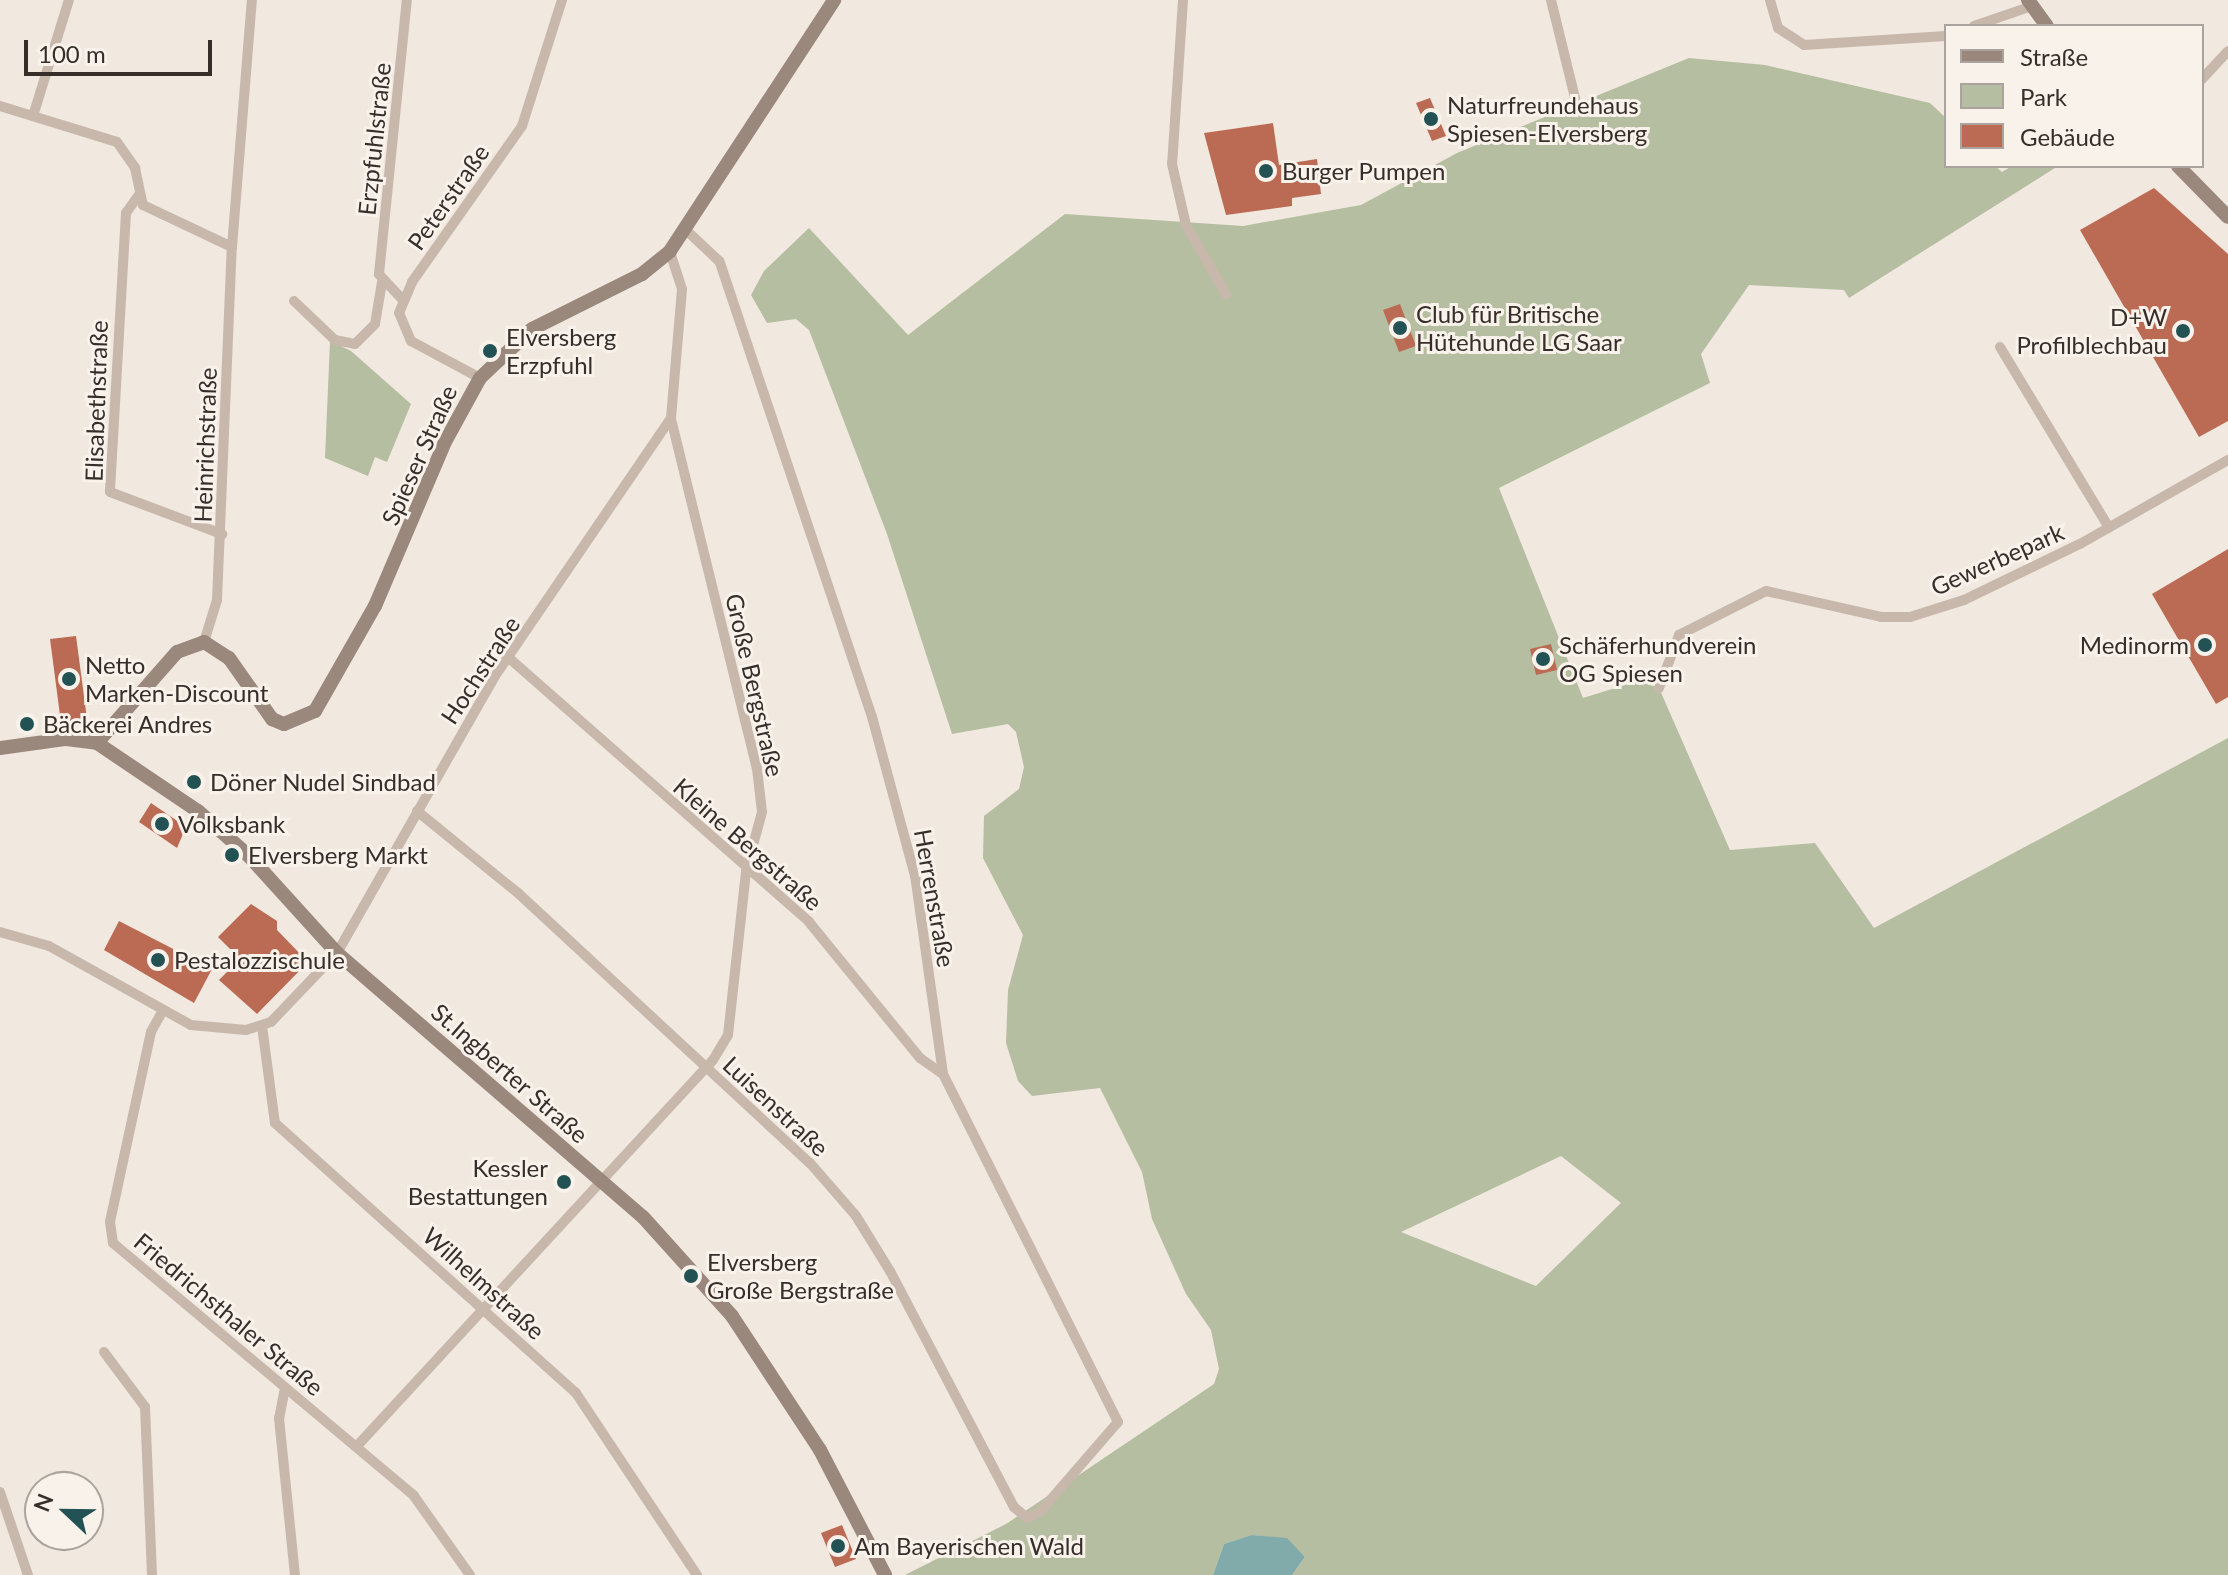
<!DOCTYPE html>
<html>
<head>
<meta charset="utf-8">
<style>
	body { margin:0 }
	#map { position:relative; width:2228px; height:1575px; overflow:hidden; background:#f1e8df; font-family:Lato,sans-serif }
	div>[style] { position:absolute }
	.green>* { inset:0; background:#b5bea0 }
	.water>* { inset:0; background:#81aaab }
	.building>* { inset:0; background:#bb6b53 }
	.street>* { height:10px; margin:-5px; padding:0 5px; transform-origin:5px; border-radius:5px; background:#c8b8ac }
	.secondary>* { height:14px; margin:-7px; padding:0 7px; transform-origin:7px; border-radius:7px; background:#9b887d }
	.dots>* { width:22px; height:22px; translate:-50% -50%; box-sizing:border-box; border:4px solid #f8f2eb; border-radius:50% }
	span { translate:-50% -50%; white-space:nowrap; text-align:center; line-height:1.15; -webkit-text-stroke:6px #f8f2eb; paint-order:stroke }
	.poi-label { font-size:24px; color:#372e2a }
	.left { translate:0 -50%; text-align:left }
	.right { translate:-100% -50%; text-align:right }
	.street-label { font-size:24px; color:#372e2a }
	.legend { position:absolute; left:1944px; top:24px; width:260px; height:144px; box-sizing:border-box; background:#f8f2eb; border:2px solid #aba49e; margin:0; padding:10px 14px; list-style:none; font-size:24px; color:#372e2a }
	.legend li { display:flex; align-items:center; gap:16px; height:40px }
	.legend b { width:40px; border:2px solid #aba49e }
	.north { position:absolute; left:24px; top:1471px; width:80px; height:80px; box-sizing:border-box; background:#f8f2eb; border:2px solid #aba49e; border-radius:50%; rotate:292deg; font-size:22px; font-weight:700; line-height:32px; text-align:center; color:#372e2a }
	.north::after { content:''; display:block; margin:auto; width:28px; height:36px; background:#235254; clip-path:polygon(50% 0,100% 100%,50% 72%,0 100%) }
	.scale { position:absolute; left:24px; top:40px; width:188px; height:36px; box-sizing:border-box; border:4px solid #372e2a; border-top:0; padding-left:10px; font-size:24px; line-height:28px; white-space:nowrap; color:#372e2a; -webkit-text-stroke:6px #f8f2eb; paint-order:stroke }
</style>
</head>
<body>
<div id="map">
	<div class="green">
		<i style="clip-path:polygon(evenodd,1689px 58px,1765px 65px,1930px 103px,1946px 118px,1946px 166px,1995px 166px,2002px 172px,2012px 166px,2058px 166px,1849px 298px,1844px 290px,1749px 285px,1701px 354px,1710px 383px,1499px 488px,1583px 698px,1638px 681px,1659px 688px,1730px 850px,1815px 843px,1874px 928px,2228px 738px,2228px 1575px,1292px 1575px,1305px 1557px,1287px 1539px,1253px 1535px,1224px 1544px,1213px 1575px,905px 1575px,1006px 1524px,1214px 1384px,1219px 1369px,1211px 1330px,1186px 1294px,1152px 1219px,1142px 1172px,1100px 1088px,1032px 1096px,1018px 1081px,1006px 1043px,1008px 990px,1023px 935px,983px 858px,984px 816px,1019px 789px,1024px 767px,1016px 732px,1008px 724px,952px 734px,887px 534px,809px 330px,796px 319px,767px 323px,751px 295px,764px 271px,809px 228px,908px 335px,1065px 214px,1243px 226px,1361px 205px,1457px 153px,1689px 58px,1561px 1156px,1621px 1203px,1536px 1286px,1401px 1232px,1561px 1156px)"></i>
		<i style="clip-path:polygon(330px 341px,351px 351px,411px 404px,387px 462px,375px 457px,368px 476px,325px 458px)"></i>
	</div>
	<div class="water">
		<i style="clip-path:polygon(1252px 1535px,1287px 1538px,1305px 1557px,1292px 1575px,1213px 1575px,1224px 1544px)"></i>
	</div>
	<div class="building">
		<i style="clip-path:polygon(1430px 98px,1446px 136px,1432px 141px,1416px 103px)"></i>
		<i style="clip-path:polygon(1273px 123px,1279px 165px,1317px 159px,1321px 194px,1292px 198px,1292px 206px,1226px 215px,1204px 133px)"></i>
		<i style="clip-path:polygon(2154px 188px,2228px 254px,2228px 421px,2199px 437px,2080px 230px)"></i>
		<i style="clip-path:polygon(1400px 304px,1416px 346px,1399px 352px,1383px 310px)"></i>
		<i style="clip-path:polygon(2228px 549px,2228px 697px,2216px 704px,2152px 594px)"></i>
		<i style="clip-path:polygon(76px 636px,87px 719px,61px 723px,50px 639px)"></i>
		<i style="clip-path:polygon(1551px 644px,1557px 670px,1536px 675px,1530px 649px)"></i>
		<i style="clip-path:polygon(151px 803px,186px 827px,177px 848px,139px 822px)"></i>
		<i style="clip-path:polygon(251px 904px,277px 921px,277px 930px,308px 962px,257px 1014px,219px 980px,240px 959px,218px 937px)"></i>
		<i style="clip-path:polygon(119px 921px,212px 969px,194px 1003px,104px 950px)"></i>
		<i style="clip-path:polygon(842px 1525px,856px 1559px,835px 1567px,821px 1533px)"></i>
	</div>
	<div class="street">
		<i style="left:1183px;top:0;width:164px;rotate:93.8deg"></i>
		<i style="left:1172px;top:164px;width:63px;rotate:77.1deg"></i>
		<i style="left:1186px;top:225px;width:80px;rotate:59.9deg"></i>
		<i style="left:1551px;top:0;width:101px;rotate:76.2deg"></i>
		<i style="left:1770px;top:0;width:29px;rotate:74deg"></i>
		<i style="left:1778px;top:28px;width:31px;rotate:33deg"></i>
		<i style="left:1804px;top:45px;width:142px;rotate:-3.6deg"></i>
		<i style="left:1974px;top:26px;width:61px;rotate:-19deg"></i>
		<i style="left:2202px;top:79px;width:38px;rotate:-47deg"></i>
		<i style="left:0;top:106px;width:122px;rotate:17.1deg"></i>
		<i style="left:117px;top:142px;width:32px;rotate:55deg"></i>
		<i style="left:135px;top:168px;width:38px;rotate:78deg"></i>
		<i style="left:143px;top:205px;width:98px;rotate:25.3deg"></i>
		<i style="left:33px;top:116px;width:121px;rotate:-72.8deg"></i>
		<i style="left:138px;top:196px;width:21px;rotate:125deg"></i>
		<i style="left:126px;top:213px;width:279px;rotate:93.3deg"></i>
		<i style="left:110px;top:492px;width:120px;rotate:20.6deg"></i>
		<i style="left:402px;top:299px;width:34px;rotate:-133deg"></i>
		<i style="left:379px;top:274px;width:275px;rotate:-84.2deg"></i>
		<i style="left:294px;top:301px;width:57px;rotate:43.6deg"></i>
		<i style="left:335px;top:340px;width:20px;rotate:11deg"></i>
		<i style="left:355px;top:344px;width:28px;rotate:-45deg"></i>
		<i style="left:375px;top:324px;width:43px;rotate:-80.5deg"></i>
		<i style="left:2000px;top:347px;width:211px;rotate:58.9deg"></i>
		<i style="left:480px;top:378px;width:78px;rotate:-151.8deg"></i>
		<i style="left:411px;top:341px;width:30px;rotate:-113deg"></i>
		<i style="left:399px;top:313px;width:34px;rotate:-67deg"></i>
		<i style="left:412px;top:282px;width:191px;rotate:-54.8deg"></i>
		<i style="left:522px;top:126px;width:132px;rotate:-72.4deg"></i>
		<i style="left:204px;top:642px;width:44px;rotate:-72.8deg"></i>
		<i style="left:217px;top:600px;width:353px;rotate:-87.6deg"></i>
		<i style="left:232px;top:247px;width:248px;rotate:-85.4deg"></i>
		<i style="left:509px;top:658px;width:400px;rotate:41.3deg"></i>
		<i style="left:809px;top:922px;width:176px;rotate:50.8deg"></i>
		<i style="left:920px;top:1058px;width:28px;rotate:35deg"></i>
		<i style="left:1659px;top:688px;width:57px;rotate:-69.3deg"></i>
		<i style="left:1679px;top:635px;width:97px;rotate:-26.8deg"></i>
		<i style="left:1766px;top:591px;width:118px;rotate:12.7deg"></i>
		<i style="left:1881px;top:617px;width:29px"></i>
		<i style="left:1910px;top:617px;width:57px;rotate:-17.5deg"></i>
		<i style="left:1964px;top:600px;width:129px;rotate:-25.8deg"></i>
		<i style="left:2080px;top:544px;width:170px;rotate:-29.6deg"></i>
		<i style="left:417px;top:811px;width:130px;rotate:39.1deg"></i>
		<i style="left:518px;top:893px;width:398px;rotate:42.8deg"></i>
		<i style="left:810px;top:1163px;width:70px;rotate:49deg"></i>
		<i style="left:856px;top:1216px;width:65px;rotate:58.3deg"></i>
		<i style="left:890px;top:1271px;width:267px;rotate:62.3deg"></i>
		<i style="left:1014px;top:1507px;width:17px;rotate:40deg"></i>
		<i style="left:1027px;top:1518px;width:14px;rotate:-25deg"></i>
		<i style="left:1040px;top:1512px;width:119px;rotate:-49.1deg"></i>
		<i style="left:1118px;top:1422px;width:390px;rotate:-116.7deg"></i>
		<i style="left:943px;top:1074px;width:200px;rotate:-98deg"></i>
		<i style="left:915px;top:876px;width:165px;rotate:-105.1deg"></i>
		<i style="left:872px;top:717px;width:481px;rotate:-108.5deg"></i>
		<i style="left:719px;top:261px;width:44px;rotate:-136.8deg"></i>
		<i style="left:0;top:932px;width:51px;rotate:15.9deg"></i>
		<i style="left:49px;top:946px;width:162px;rotate:29.1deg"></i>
		<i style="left:191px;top:1025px;width:55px;rotate:5.2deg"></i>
		<i style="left:246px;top:1030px;width:26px;rotate:-18deg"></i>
		<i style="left:271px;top:1022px;width:95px;rotate:-46.3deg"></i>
		<i style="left:337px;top:953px;width:319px;rotate:-60.3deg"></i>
		<i style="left:495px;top:676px;width:312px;rotate:-55.7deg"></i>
		<i style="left:162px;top:1012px;width:23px;rotate:119deg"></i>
		<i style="left:151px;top:1032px;width:194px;rotate:102.2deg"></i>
		<i style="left:110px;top:1222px;width:21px;rotate:82deg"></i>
		<i style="left:113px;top:1243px;width:393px;rotate:40deg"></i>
		<i style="left:414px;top:1496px;width:97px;rotate:54.7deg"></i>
		<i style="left:262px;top:1026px;width:98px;rotate:82.4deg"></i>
		<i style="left:275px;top:1123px;width:404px;rotate:41.9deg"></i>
		<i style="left:576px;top:1393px;width:219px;rotate:56.4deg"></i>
		<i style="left:104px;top:1352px;width:69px;rotate:53.3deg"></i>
		<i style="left:145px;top:1407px;width:168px;rotate:87.6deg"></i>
		<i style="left:285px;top:1388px;width:31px;rotate:101deg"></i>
		<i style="left:279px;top:1418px;width:158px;rotate:84.2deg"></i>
		<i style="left:357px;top:1446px;width:525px;rotate:-47.32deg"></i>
		<i style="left:713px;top:1060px;width:29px;rotate:-59deg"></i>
		<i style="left:728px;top:1035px;width:165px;rotate:-83.7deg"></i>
		<i style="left:746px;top:871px;width:61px;rotate:-74.8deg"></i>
		<i style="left:762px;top:812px;width:43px;rotate:-96.6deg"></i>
		<i style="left:757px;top:769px;width:361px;rotate:-103.8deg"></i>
		<i style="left:671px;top:418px;width:129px;rotate:-85.1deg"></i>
		<i style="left:682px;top:289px;width:40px;rotate:-108deg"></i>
		<i style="left:0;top:1492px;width:88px;rotate:71.4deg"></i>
	</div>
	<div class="secondary">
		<i style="left:2028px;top:0;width:32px;rotate:54deg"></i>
		<i style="left:2178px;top:166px;width:71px;rotate:45.6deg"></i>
		<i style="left:97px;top:743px;width:121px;rotate:-48.7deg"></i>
		<i style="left:177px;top:652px;width:29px;rotate:-20deg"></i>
		<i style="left:204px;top:642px;width:30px;rotate:33deg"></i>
		<i style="left:229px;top:658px;width:75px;rotate:54.8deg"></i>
		<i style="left:272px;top:719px;width:13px;rotate:23deg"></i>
		<i style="left:284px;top:724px;width:34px;rotate:-23deg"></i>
		<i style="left:315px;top:711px;width:121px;rotate:-60.3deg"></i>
		<i style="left:375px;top:606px;width:178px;rotate:-66.9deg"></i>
		<i style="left:445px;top:442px;width:73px;rotate:-61.3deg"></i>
		<i style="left:480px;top:378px;width:71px;rotate:-43.3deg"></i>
		<i style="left:532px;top:329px;width:123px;rotate:-26.6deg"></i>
		<i style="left:642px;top:274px;width:36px;rotate:-39deg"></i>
		<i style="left:670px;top:251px;width:300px;rotate:-56.8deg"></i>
		<i style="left:0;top:748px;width:67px;rotate:-7.8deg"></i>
		<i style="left:66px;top:739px;width:31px;rotate:7deg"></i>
		<i style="left:97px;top:743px;width:122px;rotate:34deg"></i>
		<i style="left:198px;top:811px;width:68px;rotate:41.4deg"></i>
		<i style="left:249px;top:856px;width:131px;rotate:47.8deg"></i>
		<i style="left:337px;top:953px;width:404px;rotate:40.8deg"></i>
		<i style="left:643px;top:1217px;width:133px;rotate:48deg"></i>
		<i style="left:732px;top:1316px;width:160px;rotate:56.7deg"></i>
		<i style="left:820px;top:1450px;width:141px;rotate:62.5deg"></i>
	</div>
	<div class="dots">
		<i style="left:1431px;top:119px;background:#235254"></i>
		<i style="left:1266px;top:171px;background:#235254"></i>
		<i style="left:1400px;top:328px;background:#235254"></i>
		<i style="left:2183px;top:331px;background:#235254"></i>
		<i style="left:490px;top:351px;background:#235254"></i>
		<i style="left:2205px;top:645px;background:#235254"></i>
		<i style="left:1543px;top:659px;background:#235254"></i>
		<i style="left:69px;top:679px;background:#235254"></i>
		<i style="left:27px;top:724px;background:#235254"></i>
		<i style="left:194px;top:782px;background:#235254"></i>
		<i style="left:162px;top:824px;background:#235254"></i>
		<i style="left:232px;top:855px;background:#235254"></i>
		<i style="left:158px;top:960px;background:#235254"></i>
		<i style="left:564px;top:1182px;background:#235254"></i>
		<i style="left:691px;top:1276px;background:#235254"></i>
		<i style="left:838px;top:1546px;background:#235254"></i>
	</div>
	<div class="poi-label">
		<span class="left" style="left:1447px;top:119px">Naturfreundehaus<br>Spiesen-Elversberg</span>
		<span class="left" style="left:1282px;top:171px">Burger Pumpen</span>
		<span class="left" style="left:1416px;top:328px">Club für Britische<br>Hütehunde LG Saar</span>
		<span class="right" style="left:2167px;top:331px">D+W<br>Profilblechbau</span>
		<span class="left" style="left:506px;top:351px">Elversberg<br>Erzpfuhl</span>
		<span class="left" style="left:1559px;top:659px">Schäferhundverein<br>OG Spiesen</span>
		<span class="right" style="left:2189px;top:645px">Medinorm</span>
		<span class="left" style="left:85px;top:679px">Netto<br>Marken-Discount</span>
		<span class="left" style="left:43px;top:724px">Bäckerei Andres</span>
		<span class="left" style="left:210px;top:782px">Döner Nudel Sindbad</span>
		<span class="left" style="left:178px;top:824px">Volksbank</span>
		<span class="left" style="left:248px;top:855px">Elversberg Markt</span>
		<span class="left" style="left:174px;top:960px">Pestalozzischule</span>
		<span class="right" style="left:548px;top:1182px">Kessler<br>Bestattungen</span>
		<span class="left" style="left:707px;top:1276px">Elversberg<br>Große Bergstraße</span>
		<span class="left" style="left:854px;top:1546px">Am Bayerischen Wald</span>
	</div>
	<div class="street-label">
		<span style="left:374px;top:139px;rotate:-84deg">Erzpfuhlstraße</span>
		<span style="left:448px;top:197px;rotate:-55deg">Peterstraße</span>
		<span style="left:96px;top:401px;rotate:-88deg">Elisabethstraße</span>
		<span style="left:205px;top:445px;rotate:-88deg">Heinrichstraße</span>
		<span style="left:419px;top:455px;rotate:-66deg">Spieser Straße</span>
		<span style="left:1997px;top:559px;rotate:-24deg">Gewerbepark</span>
		<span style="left:480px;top:670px;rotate:-57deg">Hochstraße</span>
		<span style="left:755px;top:685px;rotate:77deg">Große Bergstraße</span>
		<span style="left:748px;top:844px;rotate:41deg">Kleine Bergstraße</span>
		<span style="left:935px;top:898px;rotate:80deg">Herrenstraße</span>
		<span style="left:510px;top:1073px;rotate:41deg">St.Ingberter Straße</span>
		<span style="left:776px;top:1106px;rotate:43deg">Luisenstraße</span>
		<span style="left:484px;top:1283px;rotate:42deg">Wilhelmstraße</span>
		<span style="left:229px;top:1314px;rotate:40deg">Friedrichsthaler Straße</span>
	</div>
	<ul class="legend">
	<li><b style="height:10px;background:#9b887d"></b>Straße</li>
	<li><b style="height:22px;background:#b5bea0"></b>Park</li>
	<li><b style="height:22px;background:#bb6b53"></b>Gebäude</li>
	</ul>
	<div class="north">N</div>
	<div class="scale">100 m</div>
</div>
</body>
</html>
